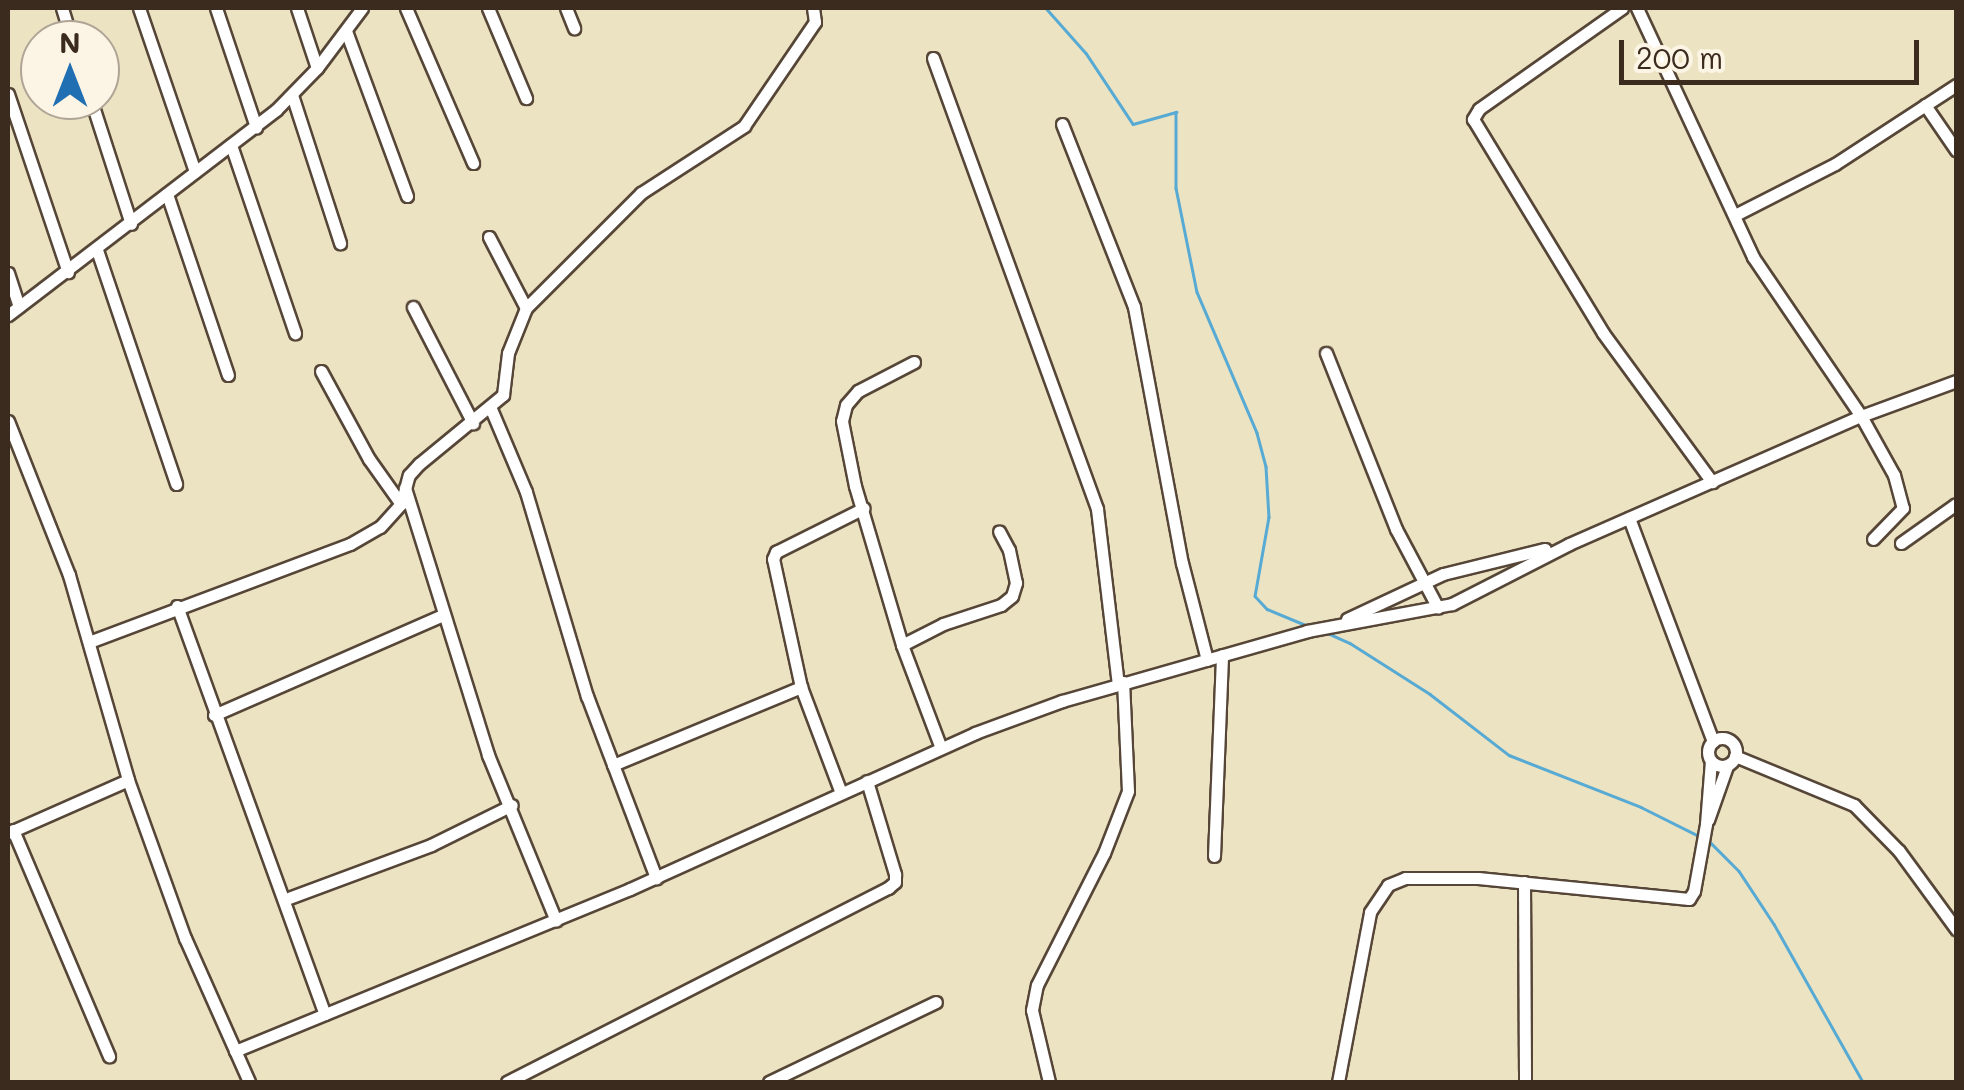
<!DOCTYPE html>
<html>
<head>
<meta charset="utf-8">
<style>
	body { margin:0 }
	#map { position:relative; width:1964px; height:1090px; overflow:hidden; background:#ece3c3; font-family:Mali,sans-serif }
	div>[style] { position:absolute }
	.stream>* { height:2.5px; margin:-1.25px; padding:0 1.25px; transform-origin:1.25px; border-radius:1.25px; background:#57aad3 }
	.roads { filter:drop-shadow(2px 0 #564637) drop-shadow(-2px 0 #564637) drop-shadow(0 2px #564637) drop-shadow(0 -2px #564637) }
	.minor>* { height:11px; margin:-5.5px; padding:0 5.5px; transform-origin:5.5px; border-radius:5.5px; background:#fff }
	.minor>.ring { margin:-5.5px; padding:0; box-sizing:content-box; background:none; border:11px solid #fff; border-radius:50% }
	span { translate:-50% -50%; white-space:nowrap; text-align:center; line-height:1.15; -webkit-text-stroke:10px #fcf5e5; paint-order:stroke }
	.frame { position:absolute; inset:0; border:10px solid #3b2a1e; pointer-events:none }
	.north { position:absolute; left:20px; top:20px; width:100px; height:100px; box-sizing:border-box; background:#fcf5e5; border:2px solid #afa495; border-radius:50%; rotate:0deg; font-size:28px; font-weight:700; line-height:40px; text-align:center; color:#3b2a1e }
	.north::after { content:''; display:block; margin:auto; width:35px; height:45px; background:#1f6fb2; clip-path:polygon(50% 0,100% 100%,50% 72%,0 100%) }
	.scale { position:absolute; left:1619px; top:40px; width:300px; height:45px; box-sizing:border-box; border:5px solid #3b2a1e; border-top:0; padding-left:12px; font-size:30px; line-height:35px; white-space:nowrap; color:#3b2a1e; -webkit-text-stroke:8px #fcf5e5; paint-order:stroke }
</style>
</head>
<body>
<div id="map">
	<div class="stream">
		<i style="left:1046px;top:8px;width:60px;rotate:48.4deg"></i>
		<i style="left:1086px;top:53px;width:85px;rotate:56.5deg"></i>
		<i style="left:1133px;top:124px;width:45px;rotate:-15.6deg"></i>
		<i style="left:1176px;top:112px;width:76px;rotate:90deg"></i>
		<i style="left:1176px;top:188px;width:106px;rotate:78.6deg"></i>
		<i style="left:1197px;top:292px;width:153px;rotate:66.9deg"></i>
		<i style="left:1257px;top:433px;width:35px;rotate:75deg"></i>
		<i style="left:1266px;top:467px;width:50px;rotate:86.6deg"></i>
		<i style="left:1269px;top:517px;width:80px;rotate:100deg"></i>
		<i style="left:1255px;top:596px;width:18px;rotate:47deg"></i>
		<i style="left:1267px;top:609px;width:44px;rotate:22.5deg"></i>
		<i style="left:1325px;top:632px;width:27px;rotate:24deg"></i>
		<i style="left:1350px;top:643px;width:95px;rotate:32.5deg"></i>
		<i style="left:1430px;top:694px;width:100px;rotate:37.7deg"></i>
		<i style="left:1509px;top:755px;width:142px;rotate:21.5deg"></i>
		<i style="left:1641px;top:807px;width:63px;rotate:26.6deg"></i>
		<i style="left:1709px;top:841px;width:42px;rotate:45deg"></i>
		<i style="left:1739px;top:871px;width:64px;rotate:56.6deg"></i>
		<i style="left:1774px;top:924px;width:181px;rotate:60.6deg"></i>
	</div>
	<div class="roads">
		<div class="minor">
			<i style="left:62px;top:8px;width:34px;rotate:73deg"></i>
			<i style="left:139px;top:8px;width:173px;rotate:71.1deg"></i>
			<i style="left:216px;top:8px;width:126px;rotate:71.4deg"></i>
			<i style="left:297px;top:8px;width:63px;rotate:71.6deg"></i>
			<i style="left:406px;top:8px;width:169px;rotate:66.6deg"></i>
			<i style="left:488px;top:8px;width:98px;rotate:67.1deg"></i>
			<i style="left:566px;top:8px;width:22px;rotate:68deg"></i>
			<i style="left:1622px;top:8px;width:175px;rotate:144.8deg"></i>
			<i style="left:1479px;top:109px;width:12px;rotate:121deg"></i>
			<i style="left:1473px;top:119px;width:250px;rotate:58.7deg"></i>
			<i style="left:1603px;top:333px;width:185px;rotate:53.8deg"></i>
			<i style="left:1637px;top:8px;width:275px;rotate:65deg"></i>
			<i style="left:1753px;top:257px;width:192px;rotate:55.8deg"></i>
			<i style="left:1861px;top:416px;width:68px;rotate:60.8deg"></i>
			<i style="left:1894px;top:475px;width:34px;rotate:75deg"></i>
			<i style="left:1903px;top:508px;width:43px;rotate:134.1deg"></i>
			<i style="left:346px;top:31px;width:176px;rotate:69.7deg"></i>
			<i style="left:933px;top:58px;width:480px;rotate:70deg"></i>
			<i style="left:1097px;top:509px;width:176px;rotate:83.2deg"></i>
			<i style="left:8px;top:94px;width:188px;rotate:71.4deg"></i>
			<i style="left:292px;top:95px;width:156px;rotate:72deg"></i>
			<i style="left:91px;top:100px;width:130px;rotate:72.1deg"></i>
			<i style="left:1925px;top:105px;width:55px;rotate:55.4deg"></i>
			<i style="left:1062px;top:124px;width:197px;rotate:68.5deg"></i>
			<i style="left:1134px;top:307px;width:260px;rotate:79.4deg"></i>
			<i style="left:1182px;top:563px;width:100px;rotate:75.5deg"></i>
			<i style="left:231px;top:145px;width:199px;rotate:71.2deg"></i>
			<i style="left:167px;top:194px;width:191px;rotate:71.4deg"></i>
			<i style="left:1735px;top:215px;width:112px;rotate:-27deg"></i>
			<i style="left:1835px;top:164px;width:145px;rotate:-33.1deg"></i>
			<i style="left:489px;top:237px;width:80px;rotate:62.5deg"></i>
			<i style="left:97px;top:250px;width:247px;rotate:71.3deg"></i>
			<i style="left:8px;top:273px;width:35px;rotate:72deg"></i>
			<i style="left:413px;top:307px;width:131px;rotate:62.7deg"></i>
			<i style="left:8px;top:315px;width:337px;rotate:-37.4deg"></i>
			<i style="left:276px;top:110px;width:59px;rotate:-45.7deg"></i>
			<i style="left:317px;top:68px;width:75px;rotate:-53.1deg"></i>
			<i style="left:1326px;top:353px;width:189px;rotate:68.3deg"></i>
			<i style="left:1396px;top:529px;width:89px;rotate:62deg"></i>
			<i style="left:914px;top:362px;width:63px;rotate:152.6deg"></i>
			<i style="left:858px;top:391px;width:18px;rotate:131deg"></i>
			<i style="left:846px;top:405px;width:16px;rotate:104deg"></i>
			<i style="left:842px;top:421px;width:66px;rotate:78.7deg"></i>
			<i style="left:855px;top:486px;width:166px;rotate:73.5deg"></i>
			<i style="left:902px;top:645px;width:110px;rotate:69.3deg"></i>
			<i style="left:321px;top:371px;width:100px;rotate:61.4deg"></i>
			<i style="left:369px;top:459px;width:55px;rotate:54.6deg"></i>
			<i style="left:491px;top:409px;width:90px;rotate:67.1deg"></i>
			<i style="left:526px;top:492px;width:213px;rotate:73.4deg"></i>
			<i style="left:587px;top:696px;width:195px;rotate:69.2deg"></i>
			<i style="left:8px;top:421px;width:166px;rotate:68.4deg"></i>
			<i style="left:69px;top:575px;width:213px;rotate:73.9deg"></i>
			<i style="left:128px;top:780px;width:168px;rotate:70.2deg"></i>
			<i style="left:185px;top:938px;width:158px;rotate:66deg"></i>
			<i style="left:405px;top:488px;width:280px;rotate:72.7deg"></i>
			<i style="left:488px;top:755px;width:179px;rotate:67.7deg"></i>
			<i style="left:1629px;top:518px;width:239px;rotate:69.4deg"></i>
			<i style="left:1901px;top:543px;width:67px;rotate:-35.3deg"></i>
			<i style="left:177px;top:606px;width:434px;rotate:70.1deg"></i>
			<i style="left:1347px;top:619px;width:106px;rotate:-25.1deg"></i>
			<i style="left:1443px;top:574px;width:105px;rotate:-13.8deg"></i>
			<i style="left:89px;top:642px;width:279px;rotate:-20.6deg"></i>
			<i style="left:350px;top:544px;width:34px;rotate:-30deg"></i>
			<i style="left:380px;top:527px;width:31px;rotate:-48deg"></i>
			<i style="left:401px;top:504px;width:30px;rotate:-75deg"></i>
			<i style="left:409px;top:475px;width:15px;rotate:-48deg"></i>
			<i style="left:419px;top:464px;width:109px;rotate:-39.4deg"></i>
			<i style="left:503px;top:395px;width:42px;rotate:-83.2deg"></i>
			<i style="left:508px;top:353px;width:48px;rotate:-68.2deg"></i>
			<i style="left:526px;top:308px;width:163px;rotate:-45deg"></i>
			<i style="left:641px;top:193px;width:123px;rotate:-33deg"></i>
			<i style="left:744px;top:126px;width:126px;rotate:-55.7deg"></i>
			<i style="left:815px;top:22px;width:14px;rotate:-98deg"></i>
			<i style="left:902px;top:645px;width:46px;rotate:-27.1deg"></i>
			<i style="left:943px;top:624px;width:61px;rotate:-18.1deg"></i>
			<i style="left:1001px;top:605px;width:14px;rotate:-39deg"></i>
			<i style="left:1012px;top:596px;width:14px;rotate:-73deg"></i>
			<i style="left:1016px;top:583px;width:34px;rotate:-102deg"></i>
			<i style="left:1009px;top:550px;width:21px;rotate:-118deg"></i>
			<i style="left:801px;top:687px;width:131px;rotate:-102.3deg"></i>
			<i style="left:773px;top:559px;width:8px;rotate:-67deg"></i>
			<i style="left:776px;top:552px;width:98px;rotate:-26.6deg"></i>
			<i style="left:214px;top:715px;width:250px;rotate:-23.6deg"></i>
			<i class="ring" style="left:1708px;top:738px;width:17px;height:17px"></i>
			<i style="left:1735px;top:756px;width:129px;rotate:22.4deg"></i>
			<i style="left:1854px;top:805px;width:64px;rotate:45.6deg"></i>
			<i style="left:1899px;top:851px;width:97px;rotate:53.8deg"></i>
			<i style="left:613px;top:765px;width:204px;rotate:-22.5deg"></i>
			<i style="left:801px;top:687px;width:113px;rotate:69.3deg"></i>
			<i style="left:1708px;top:820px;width:57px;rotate:-70.6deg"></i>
			<i style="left:13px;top:830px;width:246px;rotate:67deg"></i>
			<i style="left:8px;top:833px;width:131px;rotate:-23.8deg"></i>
			<i style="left:1214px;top:856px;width:201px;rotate:-87.7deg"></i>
			<i style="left:1524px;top:882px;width:200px;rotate:89.7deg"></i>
			<i style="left:286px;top:899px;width:155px;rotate:-20.4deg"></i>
			<i style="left:431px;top:845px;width:90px;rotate:-26.3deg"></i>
			<i style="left:235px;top:1051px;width:427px;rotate:-22.3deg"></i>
			<i style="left:630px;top:889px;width:379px;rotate:-24.3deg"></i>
			<i style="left:975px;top:733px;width:93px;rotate:-20.2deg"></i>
			<i style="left:1062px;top:701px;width:255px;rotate:-15.9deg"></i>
			<i style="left:1307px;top:631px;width:147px;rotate:-10.5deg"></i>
			<i style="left:1452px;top:604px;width:131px;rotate:-27.1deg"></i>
			<i style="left:1569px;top:544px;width:319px;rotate:-23.7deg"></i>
			<i style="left:1861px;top:416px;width:101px;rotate:-20.2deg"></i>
			<i style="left:507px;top:1082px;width:428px;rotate:-27deg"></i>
			<i style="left:888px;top:888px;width:9px;rotate:-41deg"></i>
			<i style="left:895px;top:882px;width:8px;rotate:-90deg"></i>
			<i style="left:895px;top:874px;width:97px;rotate:-106.8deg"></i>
			<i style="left:769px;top:1082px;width:185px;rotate:-25.6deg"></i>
			<i style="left:1049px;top:1082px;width:74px;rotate:-103.3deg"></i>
			<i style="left:1032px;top:1010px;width:25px;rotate:-79deg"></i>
			<i style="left:1037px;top:985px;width:148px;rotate:-63.1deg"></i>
			<i style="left:1104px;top:853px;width:66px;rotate:-68.8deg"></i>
			<i style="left:1128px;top:791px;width:109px;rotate:-92.6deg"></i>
			<i style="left:1338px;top:1082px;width:173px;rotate:-79.3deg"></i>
			<i style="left:1370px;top:912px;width:32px;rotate:-56deg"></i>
			<i style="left:1388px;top:885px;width:18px;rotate:-22deg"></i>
			<i style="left:1405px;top:878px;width:73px"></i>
			<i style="left:1478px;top:878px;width:212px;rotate:5.7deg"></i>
			<i style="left:1689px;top:899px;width:9px;rotate:-58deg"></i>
			<i style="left:1694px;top:891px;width:68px;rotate:-79.8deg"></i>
			<i style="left:1706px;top:824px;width:63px;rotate:-85.5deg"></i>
		</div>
	</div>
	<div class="frame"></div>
	<div class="north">N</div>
	<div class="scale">200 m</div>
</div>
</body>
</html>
